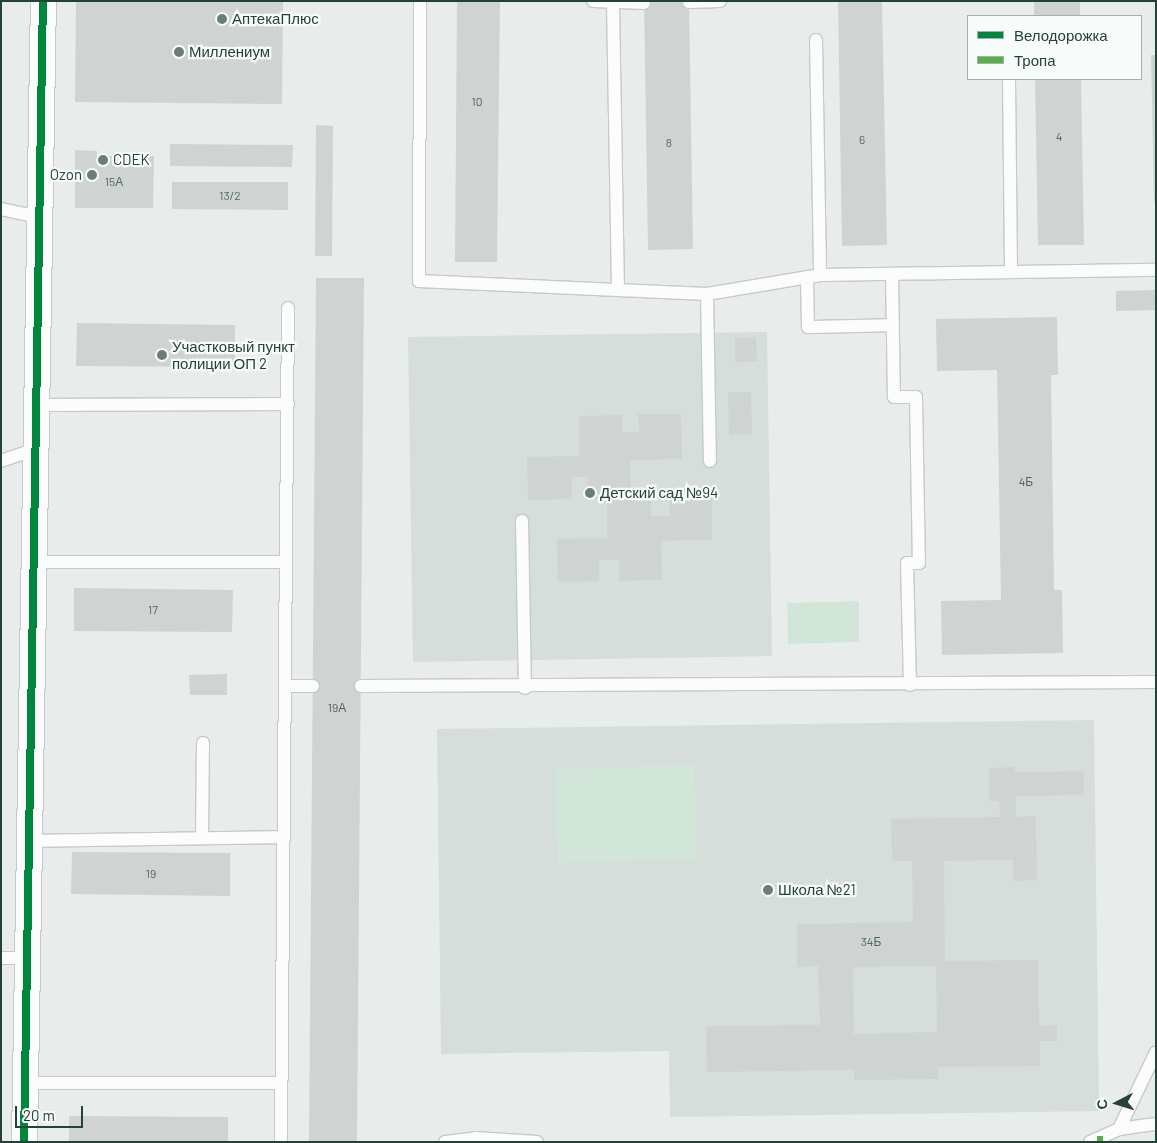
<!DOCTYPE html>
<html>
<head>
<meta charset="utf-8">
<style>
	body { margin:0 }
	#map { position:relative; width:1157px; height:1143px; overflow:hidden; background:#e8edeb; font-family:Barlow,sans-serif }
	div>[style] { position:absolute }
	.built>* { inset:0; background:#d6dedb }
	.green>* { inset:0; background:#d1e6d8 }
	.building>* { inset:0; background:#cfd4d2 }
	.roads { filter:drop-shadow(1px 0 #c5cac8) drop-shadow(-1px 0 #c5cac8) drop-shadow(0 1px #c5cac8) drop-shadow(0 -1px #c5cac8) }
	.service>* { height:12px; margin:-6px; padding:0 6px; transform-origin:6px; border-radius:6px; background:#fcfcfc }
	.minor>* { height:25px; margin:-12.5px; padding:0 12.5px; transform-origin:12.5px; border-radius:12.5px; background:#fcfcfc }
	.quiet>* { height:6px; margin-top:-3px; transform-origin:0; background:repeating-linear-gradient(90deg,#55b346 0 12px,transparent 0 18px) }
	.cycleway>* { height:8px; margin:-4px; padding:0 4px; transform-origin:4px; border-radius:4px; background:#00873e }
	.dots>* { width:14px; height:14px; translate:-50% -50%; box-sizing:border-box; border:2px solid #f7fbf9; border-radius:50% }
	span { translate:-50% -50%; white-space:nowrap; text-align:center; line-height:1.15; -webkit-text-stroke:4.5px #f7fbf9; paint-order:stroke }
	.number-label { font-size:12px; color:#506761 }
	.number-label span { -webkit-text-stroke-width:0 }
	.poi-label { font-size:15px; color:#24423a }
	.left { translate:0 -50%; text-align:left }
	.right { translate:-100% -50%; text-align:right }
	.frame { position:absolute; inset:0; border:2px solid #24423a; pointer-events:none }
	.legend { position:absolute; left:967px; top:15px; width:175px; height:65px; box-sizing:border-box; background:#f7fbf9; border:1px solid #a3b1ad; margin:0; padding:6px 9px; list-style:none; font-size:15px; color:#24423a }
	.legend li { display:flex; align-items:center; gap:10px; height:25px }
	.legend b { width:25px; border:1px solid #a3b1ad }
	.north { position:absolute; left:1092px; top:1078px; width:50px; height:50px; -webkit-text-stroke:4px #f7fbf9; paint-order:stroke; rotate:265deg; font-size:14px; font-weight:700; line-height:20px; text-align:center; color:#24423a }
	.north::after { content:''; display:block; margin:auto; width:18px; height:22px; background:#24423a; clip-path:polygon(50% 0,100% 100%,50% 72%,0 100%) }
	.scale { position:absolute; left:15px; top:1106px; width:68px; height:22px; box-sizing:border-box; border:2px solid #24423a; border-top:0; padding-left:6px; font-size:15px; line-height:18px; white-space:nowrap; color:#24423a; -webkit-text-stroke:4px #f7fbf9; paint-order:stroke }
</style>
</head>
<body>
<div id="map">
	<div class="built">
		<i style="clip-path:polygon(767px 332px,772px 656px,413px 662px,408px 337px)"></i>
		<i style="clip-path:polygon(1094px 720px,1099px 1111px,670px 1117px,669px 1051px,441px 1054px,437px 729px)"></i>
	</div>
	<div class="green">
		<i style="clip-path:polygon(859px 601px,859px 642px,788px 644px,787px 603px)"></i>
		<i style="clip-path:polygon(694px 765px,697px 859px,558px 863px,555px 769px)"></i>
	</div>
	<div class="building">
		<i style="clip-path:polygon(76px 1px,283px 1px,282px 104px,75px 102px)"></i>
		<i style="clip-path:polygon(457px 1px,500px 1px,497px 262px,455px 262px)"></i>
		<i style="clip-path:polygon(644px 1px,689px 1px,693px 249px,648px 250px)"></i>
		<i style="clip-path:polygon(838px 1px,882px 1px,887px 245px,842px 246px)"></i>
		<i style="clip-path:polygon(1034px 1px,1080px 1px,1080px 16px,1034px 16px)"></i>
		<i style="clip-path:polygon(1151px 55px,1156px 55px,1156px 203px,1154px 203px)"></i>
		<i style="clip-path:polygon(1035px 79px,1081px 79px,1084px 245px,1038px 245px)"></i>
		<i style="clip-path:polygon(316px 125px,333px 126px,332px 256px,315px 256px)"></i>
		<i style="clip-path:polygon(170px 144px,293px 145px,292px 167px,170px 166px)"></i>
		<i style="clip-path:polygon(75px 150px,97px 151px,97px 156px,154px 156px,153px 208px,75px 208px)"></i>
		<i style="clip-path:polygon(172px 182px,288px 182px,288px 210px,172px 209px)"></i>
		<i style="clip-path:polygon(316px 278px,364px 278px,357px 1142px,309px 1142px)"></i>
		<i style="clip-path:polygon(1155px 290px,1155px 310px,1116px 311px,1116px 291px)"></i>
		<i style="clip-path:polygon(1057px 317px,1058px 375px,1051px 375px,1054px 590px,1062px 590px,1063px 653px,942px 655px,941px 601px,1001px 600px,997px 370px,937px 371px,936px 319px)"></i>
		<i style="clip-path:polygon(77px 323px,235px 325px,235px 367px,76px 366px)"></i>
		<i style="clip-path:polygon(756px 337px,757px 361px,735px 362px,735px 338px)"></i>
		<i style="clip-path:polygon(728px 392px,751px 392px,752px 434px,729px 435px)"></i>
		<i style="clip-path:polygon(638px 414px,681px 414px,682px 459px,630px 460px,631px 496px,651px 496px,651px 516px,670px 516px,669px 496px,712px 495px,712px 540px,661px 541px,662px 580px,619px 581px,619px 560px,599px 560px,599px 581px,558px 582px,557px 539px,607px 538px,607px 499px,589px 499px,588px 477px,572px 477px,572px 499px,528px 500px,527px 457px,579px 456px,579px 416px,622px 415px,622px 432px,639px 432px)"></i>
		<i style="clip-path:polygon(74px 588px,233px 590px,232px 632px,74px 631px)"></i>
		<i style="clip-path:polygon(227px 674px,227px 695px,190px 695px,189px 675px)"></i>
		<i style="clip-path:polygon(evenodd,1015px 767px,1015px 772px,1084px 771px,1084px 795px,1016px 796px,1016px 817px,1036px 816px,1037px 880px,1013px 881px,1013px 860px,944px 861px,945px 961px,1038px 960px,1039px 1026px,1057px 1025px,1057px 1041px,1040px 1041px,1040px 1066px,938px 1067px,938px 1079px,854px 1080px,854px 1070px,707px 1072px,706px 1026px,820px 1025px,818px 966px,797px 967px,797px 924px,913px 922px,912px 861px,892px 861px,891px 819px,1000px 817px,999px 801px,989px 801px,989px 768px,1015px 767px,936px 966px,937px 1032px,854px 1034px,853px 967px,936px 966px)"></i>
		<i style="clip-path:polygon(72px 852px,230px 853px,230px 896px,71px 894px)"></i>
		<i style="clip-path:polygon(69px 1116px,228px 1117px,228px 1142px,69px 1142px)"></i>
	</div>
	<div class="roads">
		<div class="service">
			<i style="left:420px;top:1px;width:280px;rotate:90.2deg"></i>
			<i style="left:419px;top:281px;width:288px;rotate:2.6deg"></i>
			<i style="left:707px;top:294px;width:115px;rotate:-9.5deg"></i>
			<i style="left:820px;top:275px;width:336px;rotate:-0.9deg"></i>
			<i style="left:593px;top:1px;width:51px;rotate:2.2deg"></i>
			<i style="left:689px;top:2px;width:31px;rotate:-2deg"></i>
			<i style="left:613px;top:3px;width:286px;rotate:89deg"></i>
			<i style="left:816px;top:40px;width:235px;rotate:89deg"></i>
			<i style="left:1009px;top:79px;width:193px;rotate:89.4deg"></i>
			<i style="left:1px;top:209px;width:39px;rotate:12deg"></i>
			<i style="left:892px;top:274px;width:123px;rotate:89.1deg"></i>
			<i style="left:894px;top:397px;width:22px"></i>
			<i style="left:916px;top:397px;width:166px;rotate:89deg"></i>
			<i style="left:919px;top:563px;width:12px;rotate:180deg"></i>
			<i style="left:907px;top:563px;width:122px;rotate:88.6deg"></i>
			<i style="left:807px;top:277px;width:50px;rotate:88.9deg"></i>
			<i style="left:808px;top:327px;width:85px;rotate:-1.3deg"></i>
			<i style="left:707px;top:294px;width:167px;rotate:89deg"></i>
			<i style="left:36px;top:405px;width:252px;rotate:-0.2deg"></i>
			<i style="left:1px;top:461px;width:36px;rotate:-19deg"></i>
			<i style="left:522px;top:521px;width:167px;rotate:89deg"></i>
			<i style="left:33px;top:562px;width:253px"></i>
			<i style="left:285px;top:686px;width:28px"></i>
			<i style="left:361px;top:686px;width:795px;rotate:-0.29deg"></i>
			<i style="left:202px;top:836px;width:93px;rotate:-89.4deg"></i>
			<i style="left:28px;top:841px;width:256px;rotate:-0.9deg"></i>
			<i style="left:1px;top:958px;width:25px"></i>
			<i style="left:24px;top:1083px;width:257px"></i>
			<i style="left:1119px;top:1129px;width:85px;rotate:-64.3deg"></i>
			<i style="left:281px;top:1142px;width:834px;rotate:-89.52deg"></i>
			<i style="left:445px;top:1142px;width:31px;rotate:-7deg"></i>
			<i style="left:476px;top:1138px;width:61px;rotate:3.8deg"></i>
			<i style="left:1090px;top:1142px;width:32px;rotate:-24deg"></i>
			<i style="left:1119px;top:1129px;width:37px;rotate:-8deg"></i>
		</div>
		<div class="minor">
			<i style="left:24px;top:1142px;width:1141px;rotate:-89.05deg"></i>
		</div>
	</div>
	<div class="quiet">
		<i style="left:1100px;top:1136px;width:6px;rotate:90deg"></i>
	</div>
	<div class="cycleway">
		<i style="left:24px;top:1142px;width:1141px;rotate:-89.05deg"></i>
	</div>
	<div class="dots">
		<i style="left:222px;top:19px;background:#697e78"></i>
		<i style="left:179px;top:52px;background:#697e78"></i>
		<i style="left:103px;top:160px;background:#697e78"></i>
		<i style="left:92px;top:175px;background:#697e78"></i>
		<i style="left:162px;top:355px;background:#697e78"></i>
		<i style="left:590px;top:493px;background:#697e78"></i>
		<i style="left:768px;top:890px;background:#697e78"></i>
	</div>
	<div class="number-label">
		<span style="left:477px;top:102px">10</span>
		<span style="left:1059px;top:137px">4</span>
		<span style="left:862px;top:140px">6</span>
		<span style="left:669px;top:143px">8</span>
		<span style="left:114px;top:182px">15А</span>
		<span style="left:230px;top:196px">13/2</span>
		<span style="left:1026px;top:482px">4Б</span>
		<span style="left:153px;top:610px">17</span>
		<span style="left:337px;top:708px">19А</span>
		<span style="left:151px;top:874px">19</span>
		<span style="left:871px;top:942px">34Б</span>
	</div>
	<div class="poi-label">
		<span class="left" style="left:232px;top:19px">АптекаПлюс</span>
		<span class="left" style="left:189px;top:52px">Миллениум</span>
		<span class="left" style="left:113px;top:160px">CDEK</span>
		<span class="right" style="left:82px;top:175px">Ozon</span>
		<span class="left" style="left:172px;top:355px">Участковый пункт<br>полиции ОП 2</span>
		<span class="left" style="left:600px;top:493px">Детский сад №94</span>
		<span class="left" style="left:778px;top:890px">Школа №21</span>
	</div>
	<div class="frame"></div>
	<ul class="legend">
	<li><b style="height:6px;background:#00873e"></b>Велодорожка</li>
	<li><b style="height:6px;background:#55b346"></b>Тропа</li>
	</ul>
	<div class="north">С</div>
	<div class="scale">20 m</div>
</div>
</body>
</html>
